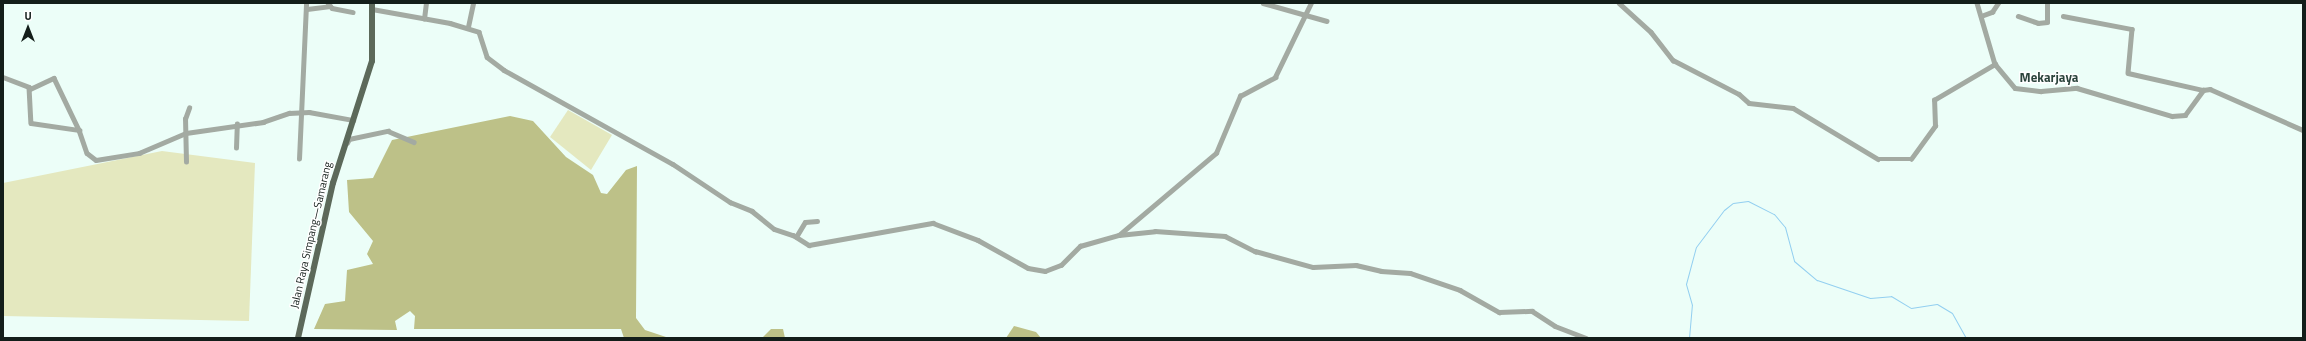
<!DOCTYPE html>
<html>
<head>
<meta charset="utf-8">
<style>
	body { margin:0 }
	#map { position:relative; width:2306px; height:341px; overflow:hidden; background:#ecfef8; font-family:"Titillium Web",sans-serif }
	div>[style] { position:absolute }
	.green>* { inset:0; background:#e4e8bf }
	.forest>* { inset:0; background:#bdc188 }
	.stream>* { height:1px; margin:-0.5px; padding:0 0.5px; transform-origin:0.5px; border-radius:0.5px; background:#93cff0 }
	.minor>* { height:4.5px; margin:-2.25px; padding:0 2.25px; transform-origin:2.25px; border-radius:2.25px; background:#a3aaa2 }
	.major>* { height:6px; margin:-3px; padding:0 3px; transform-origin:3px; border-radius:3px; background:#5c695a }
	span { translate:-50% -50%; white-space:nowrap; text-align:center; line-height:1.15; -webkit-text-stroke:3px #fff; paint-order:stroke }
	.street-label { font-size:11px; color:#131e1a }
	.quarter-label { font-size:13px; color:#2b443c; font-weight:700 }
	.frame { position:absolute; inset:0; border:4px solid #131e1a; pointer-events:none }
	.north { position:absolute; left:8px; top:8px; width:40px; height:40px; -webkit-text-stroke:3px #fff; paint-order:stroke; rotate:0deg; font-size:11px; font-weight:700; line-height:16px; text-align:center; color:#131e1a }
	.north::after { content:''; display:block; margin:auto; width:14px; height:18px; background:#131e1a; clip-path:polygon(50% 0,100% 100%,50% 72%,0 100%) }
</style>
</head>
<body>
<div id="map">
	<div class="green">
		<i style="clip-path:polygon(568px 110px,612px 135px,591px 170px,550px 137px)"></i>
		<i style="clip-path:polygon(162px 151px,255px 163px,249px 321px,3px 316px,3px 183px)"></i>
	</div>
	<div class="forest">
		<i style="clip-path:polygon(510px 116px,533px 121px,566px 157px,593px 175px,601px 193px,607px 194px,626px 170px,637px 166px,636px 318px,645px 330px,669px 338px,624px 338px,621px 329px,414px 329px,415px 316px,410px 311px,395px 321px,397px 330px,314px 329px,325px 304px,345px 301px,347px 270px,373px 264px,367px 254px,373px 241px,349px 212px,347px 180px,373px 178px,392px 140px)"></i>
		<i style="clip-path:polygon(1014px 326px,1036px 332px,1041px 338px,1006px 338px)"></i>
		<i style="clip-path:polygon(771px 329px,783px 329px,785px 338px,762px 338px)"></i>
	</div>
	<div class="stream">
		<i style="left:1689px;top:338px;width:33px;rotate:-85deg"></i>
		<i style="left:1692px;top:305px;width:22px;rotate:-106deg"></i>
		<i style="left:1686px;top:284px;width:38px;rotate:-75deg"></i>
		<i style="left:1696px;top:247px;width:46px;rotate:-52.9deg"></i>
		<i style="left:1724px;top:210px;width:11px;rotate:-38deg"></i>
		<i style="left:1733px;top:203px;width:15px;rotate:-8deg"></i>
		<i style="left:1748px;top:201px;width:29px;rotate:27deg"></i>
		<i style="left:1774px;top:214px;width:17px;rotate:50deg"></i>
		<i style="left:1785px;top:227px;width:35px;rotate:75deg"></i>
		<i style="left:1794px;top:261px;width:30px;rotate:40deg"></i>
		<i style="left:1817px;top:280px;width:56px;rotate:18.8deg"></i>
		<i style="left:1870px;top:298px;width:21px;rotate:-5deg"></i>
		<i style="left:1891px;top:296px;width:23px;rotate:31deg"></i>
		<i style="left:1911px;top:308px;width:26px;rotate:-9deg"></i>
		<i style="left:1937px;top:304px;width:17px;rotate:31deg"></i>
		<i style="left:1952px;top:313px;width:29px;rotate:61deg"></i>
	</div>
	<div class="minor">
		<i style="left:328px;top:3px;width:6px;rotate:51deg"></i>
		<i style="left:332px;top:8px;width:21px;rotate:11deg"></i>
		<i style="left:1263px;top:3px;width:66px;rotate:15.7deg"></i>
		<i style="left:1619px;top:3px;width:43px;rotate:42.2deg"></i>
		<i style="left:1651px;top:32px;width:36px;rotate:52deg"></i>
		<i style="left:1673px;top:60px;width:74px;rotate:27.3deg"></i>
		<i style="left:1739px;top:94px;width:13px;rotate:42deg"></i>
		<i style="left:1749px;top:103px;width:44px;rotate:6.5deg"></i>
		<i style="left:1793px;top:108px;width:99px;rotate:31deg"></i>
		<i style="left:1878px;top:159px;width:33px"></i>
		<i style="left:1911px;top:159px;width:41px;rotate:-54deg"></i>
		<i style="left:1935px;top:126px;width:26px;rotate:-92deg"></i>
		<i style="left:1934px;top:100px;width:71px;rotate:-30.5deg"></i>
		<i style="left:1977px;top:3px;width:64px;rotate:73.6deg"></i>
		<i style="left:1995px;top:64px;width:31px;rotate:50deg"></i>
		<i style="left:2015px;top:88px;width:26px;rotate:7deg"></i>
		<i style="left:2041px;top:91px;width:36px;rotate:-5deg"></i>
		<i style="left:2077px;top:88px;width:99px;rotate:16.4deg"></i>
		<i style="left:2172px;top:116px;width:13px;rotate:-4deg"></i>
		<i style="left:2185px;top:115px;width:31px;rotate:-54deg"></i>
		<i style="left:2203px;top:90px;width:7px;rotate:-8deg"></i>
		<i style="left:2210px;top:89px;width:102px;rotate:23.8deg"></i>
		<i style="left:307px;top:9px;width:23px;rotate:-7deg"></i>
		<i style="left:372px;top:9px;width:79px;rotate:10.2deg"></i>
		<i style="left:450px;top:23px;width:30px;rotate:17deg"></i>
		<i style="left:479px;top:32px;width:26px;rotate:72deg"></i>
		<i style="left:487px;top:57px;width:21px;rotate:37deg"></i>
		<i style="left:504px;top:70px;width:193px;rotate:29.1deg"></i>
		<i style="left:673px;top:164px;width:69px;rotate:33.7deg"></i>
		<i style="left:730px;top:202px;width:24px;rotate:22deg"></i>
		<i style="left:752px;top:211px;width:28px;rotate:39deg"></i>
		<i style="left:774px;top:229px;width:20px;rotate:18deg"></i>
		<i style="left:793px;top:235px;width:19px;rotate:32deg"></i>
		<i style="left:809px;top:245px;width:126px;rotate:-10.1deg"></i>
		<i style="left:933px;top:223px;width:48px;rotate:20.7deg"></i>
		<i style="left:978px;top:240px;width:57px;rotate:29.2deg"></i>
		<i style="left:1028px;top:268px;width:17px;rotate:10deg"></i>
		<i style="left:1045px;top:271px;width:17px;rotate:-21deg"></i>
		<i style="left:1061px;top:265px;width:27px;rotate:-45deg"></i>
		<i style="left:1080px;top:246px;width:41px;rotate:-15.8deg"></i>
		<i style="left:1119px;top:235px;width:36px;rotate:-6deg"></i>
		<i style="left:1155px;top:231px;width:70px;rotate:4.1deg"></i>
		<i style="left:1225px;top:236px;width:34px;rotate:27deg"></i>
		<i style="left:1255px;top:251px;width:60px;rotate:15.4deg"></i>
		<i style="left:1313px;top:267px;width:43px;rotate:-2.7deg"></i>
		<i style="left:1356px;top:265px;width:26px;rotate:13deg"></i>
		<i style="left:1381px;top:271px;width:29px;rotate:4deg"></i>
		<i style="left:1410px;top:273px;width:53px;rotate:18.8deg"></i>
		<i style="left:1460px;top:290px;width:45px;rotate:29.4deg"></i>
		<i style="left:1499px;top:312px;width:33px;rotate:-2deg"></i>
		<i style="left:1532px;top:311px;width:27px;rotate:33deg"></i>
		<i style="left:1555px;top:326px;width:33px;rotate:21deg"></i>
		<i style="left:1981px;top:16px;width:12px;rotate:-20deg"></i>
		<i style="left:1992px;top:12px;width:11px;rotate:-56deg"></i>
		<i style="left:2018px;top:16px;width:21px;rotate:19deg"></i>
		<i style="left:2038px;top:23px;width:9px;rotate:-6deg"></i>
		<i style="left:2047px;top:22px;width:19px;rotate:-90deg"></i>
		<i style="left:2063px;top:16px;width:70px;rotate:10.7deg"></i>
		<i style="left:2132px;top:29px;width:44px;rotate:95.2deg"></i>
		<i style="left:2128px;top:73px;width:77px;rotate:12.8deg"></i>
		<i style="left:424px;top:19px;width:16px;rotate:-83deg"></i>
		<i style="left:468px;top:27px;width:25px;rotate:-78deg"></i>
		<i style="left:3px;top:77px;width:28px;rotate:21deg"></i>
		<i style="left:29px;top:87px;width:36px;rotate:87deg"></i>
		<i style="left:31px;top:123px;width:49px;rotate:8.3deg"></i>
		<i style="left:79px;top:130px;width:24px;rotate:71deg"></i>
		<i style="left:87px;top:153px;width:11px;rotate:38deg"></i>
		<i style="left:96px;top:160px;width:44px;rotate:-9.2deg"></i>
		<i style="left:139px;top:153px;width:51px;rotate:-23.1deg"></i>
		<i style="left:186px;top:133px;width:78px;rotate:-8.1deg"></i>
		<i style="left:263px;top:122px;width:28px;rotate:-19deg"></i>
		<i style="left:289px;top:113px;width:20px;rotate:-3deg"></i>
		<i style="left:309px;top:112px;width:45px;rotate:10.3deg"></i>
		<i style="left:30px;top:89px;width:26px;rotate:-25deg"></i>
		<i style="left:54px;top:78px;width:58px;rotate:64.3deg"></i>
		<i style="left:347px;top:143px;width:4px;rotate:-63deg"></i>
		<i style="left:349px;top:139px;width:40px;rotate:-12deg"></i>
		<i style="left:388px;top:131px;width:28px;rotate:23deg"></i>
		<i style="left:236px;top:148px;width:24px;rotate:-88deg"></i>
		<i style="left:299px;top:159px;width:156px;rotate:-87.4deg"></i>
		<i style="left:186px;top:162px;width:43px;rotate:-91.3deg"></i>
		<i style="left:185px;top:119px;width:12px;rotate:-70deg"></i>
		<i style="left:1119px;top:235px;width:127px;rotate:-40.2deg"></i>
		<i style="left:1216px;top:153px;width:62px;rotate:-67.2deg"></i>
		<i style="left:1240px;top:96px;width:40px;rotate:-28deg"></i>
		<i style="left:1275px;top:77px;width:82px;rotate:-64.1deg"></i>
		<i style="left:796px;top:237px;width:17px;rotate:-59deg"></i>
		<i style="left:805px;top:222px;width:12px;rotate:-5deg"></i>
	</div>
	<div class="major">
		<i style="left:298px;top:338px;width:159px;rotate:-77.3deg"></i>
		<i style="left:333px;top:183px;width:128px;rotate:-72.3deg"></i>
		<i style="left:372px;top:61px;width:58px;rotate:-90deg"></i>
	</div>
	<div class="street-label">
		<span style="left:311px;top:235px;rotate:-77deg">Jalan Raya Simpang—Samarang</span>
	</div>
	<div class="quarter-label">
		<span style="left:2049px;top:77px">Mekarjaya</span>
	</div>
	<div class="frame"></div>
	<div class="north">U</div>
</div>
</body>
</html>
